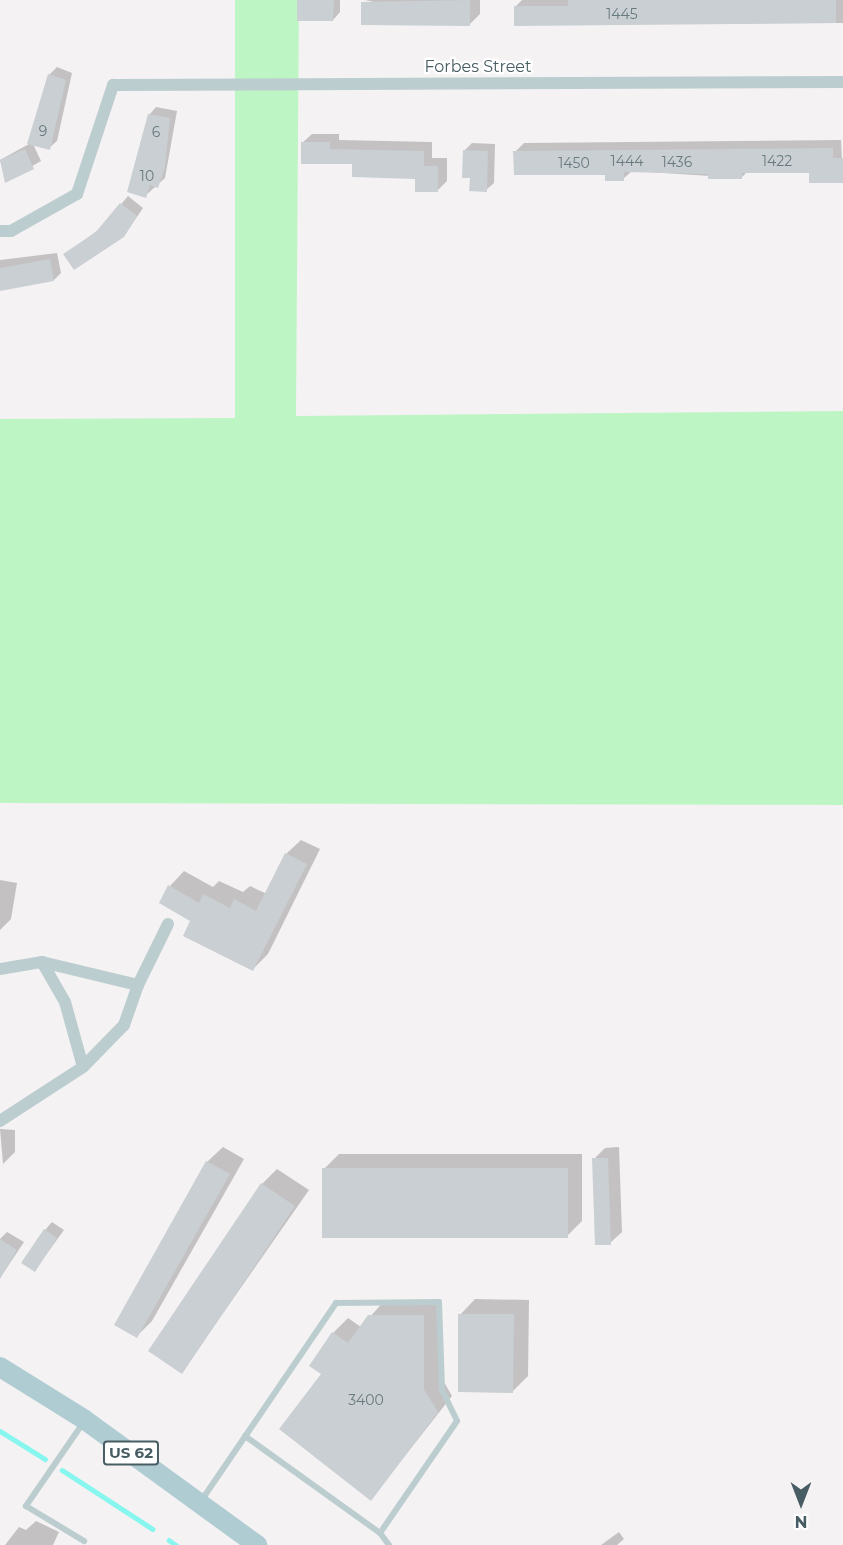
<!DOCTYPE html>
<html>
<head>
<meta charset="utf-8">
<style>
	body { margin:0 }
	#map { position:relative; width:843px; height:1545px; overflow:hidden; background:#f5f2f3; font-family:Montserrat,sans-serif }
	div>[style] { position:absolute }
	.green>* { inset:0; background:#bef5c4 }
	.shadow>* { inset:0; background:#0003 }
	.stream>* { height:4.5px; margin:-2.25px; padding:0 2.25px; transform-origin:2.25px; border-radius:2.25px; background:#87f6ee }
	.building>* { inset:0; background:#c9cfd2 }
	.service>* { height:6px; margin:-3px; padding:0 3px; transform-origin:3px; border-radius:3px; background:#bccdd0 }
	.minor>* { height:12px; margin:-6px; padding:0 6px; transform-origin:6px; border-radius:6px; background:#bccdd0 }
	.primary>* { height:20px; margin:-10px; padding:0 10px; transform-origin:10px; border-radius:10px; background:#b0ccd3 }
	span { translate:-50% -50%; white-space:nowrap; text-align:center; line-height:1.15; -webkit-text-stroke:4.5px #fff; paint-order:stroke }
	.number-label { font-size:14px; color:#687a7f }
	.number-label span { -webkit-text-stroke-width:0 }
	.shield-label span { padding:2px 4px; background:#fff; border:2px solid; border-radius:4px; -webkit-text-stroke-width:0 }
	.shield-label { font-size:15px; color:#485d63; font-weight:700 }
	.street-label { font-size:16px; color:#485d63 }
	.north { position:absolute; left:771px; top:1473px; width:60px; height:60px; -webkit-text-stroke:4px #fff; paint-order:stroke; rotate:180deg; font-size:16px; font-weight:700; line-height:24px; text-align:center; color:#485d63 }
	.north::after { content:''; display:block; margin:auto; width:21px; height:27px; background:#485d63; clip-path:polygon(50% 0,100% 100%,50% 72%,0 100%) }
</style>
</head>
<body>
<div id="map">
	<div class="green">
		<i style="clip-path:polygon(235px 0,299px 0,296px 416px,843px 411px,843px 805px,0 803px,0 419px,235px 418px)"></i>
	</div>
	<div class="shadow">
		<i style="clip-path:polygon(299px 0,340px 0,340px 12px,333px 20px)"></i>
		<i style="clip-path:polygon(365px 0,480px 0,480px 14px,470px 24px)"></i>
		<i style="clip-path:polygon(522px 0,843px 0,843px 23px,516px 24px,516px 6px)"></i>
		<i style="clip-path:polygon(57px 67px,72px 73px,57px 141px,49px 148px,33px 144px,41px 161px,6px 181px,0 160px,29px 144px,49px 75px)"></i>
		<i style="clip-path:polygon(156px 107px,177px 111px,165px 178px,145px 196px,149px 115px)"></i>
		<i style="clip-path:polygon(312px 134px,339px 134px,339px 140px,432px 142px,432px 158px,447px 158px,447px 181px,438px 190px,417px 178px,354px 162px,302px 143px)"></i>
		<i style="clip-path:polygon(841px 140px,843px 181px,810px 171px,748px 171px,741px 178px,632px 171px,623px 179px,515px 152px,524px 143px)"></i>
		<i style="clip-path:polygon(472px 143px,495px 144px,494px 183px,486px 190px,471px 176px,464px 151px)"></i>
		<i style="clip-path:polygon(128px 196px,143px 208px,124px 236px,65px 254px,101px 228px)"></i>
		<i style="clip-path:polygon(57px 253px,61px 273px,54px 280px,0 289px,0 260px)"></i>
		<i style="clip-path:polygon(301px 840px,320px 849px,268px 954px,253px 969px,192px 920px,170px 886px,184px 871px,213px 887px,219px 881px,243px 892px,250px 886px,267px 894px,286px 854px)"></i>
		<i style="clip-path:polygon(0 880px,17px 883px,11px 919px,0 930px)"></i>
		<i style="clip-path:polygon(0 1129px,15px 1130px,15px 1152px,3px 1164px)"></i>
		<i style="clip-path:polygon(223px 1147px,244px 1159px,152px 1321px,137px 1336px,207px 1162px)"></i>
		<i style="clip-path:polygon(619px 1147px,622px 1232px,610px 1243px,594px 1159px,605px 1148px)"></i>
		<i style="clip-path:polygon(339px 1154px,582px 1154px,582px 1221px,567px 1236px,324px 1169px)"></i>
		<i style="clip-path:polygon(277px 1169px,309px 1190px,182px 1372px,262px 1184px)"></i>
		<i style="clip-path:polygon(52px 1222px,64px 1230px,35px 1270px,45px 1230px)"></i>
		<i style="clip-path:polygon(7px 1232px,24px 1242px,0 1278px,0 1239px)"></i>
		<i style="clip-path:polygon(475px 1299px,529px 1300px,528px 1376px,513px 1391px,460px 1315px)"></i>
		<i style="clip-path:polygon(385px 1300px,439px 1300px,439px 1373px,452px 1396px,371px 1499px,323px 1373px,333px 1333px,348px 1318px,361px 1327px)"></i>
		<i style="clip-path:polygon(36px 1521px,59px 1532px,53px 1545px,5px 1545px,19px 1527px,26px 1530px)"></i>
		<i style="clip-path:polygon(619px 1532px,624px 1539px,617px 1545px,601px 1545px)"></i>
	</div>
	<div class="stream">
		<i style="left:0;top:1431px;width:53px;rotate:31.9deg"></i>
		<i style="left:62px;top:1470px;width:108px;rotate:33deg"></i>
		<i style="left:169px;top:1540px;width:9px;rotate:36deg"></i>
	</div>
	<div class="building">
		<i style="clip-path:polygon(297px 0,334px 0,333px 21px,297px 21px)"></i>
		<i style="clip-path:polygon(470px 0,470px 26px,361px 25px,361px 2px)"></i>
		<i style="clip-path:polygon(568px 0,836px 0,836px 23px,514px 26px,514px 6px,568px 6px)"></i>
		<i style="clip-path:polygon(48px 74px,66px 80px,50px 150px,27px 144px)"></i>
		<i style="clip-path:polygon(148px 114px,170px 118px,165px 167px,158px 188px,150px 185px,146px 198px,127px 192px)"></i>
		<i style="clip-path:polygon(301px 142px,330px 142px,330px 149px,424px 151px,424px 166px,438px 166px,438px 192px,415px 192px,415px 179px,352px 177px,352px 164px,301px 164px)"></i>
		<i style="clip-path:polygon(833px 148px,833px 158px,843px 158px,843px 183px,809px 183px,809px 173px,742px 173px,742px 179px,708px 179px,708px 174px,624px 172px,624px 181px,605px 181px,605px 175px,514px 175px,513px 151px)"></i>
		<i style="clip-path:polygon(25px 149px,34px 169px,5px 183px,0 160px)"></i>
		<i style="clip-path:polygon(463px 150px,488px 151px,487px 192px,469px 191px,470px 178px,462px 178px)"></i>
		<i style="clip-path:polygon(120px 203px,137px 216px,124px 237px,74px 270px,63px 254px,95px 233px)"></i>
		<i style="clip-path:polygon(50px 259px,54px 281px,0 291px,0 268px)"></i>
		<i style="clip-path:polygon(285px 853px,307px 864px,253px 971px,183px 936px,190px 921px,159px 903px,168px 885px,199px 903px,203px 894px,230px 908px,234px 899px,256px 911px)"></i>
		<i style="clip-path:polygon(592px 1158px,608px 1158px,611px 1245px,595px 1245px)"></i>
		<i style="clip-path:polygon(206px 1161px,230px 1174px,137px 1338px,114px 1325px)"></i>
		<i style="clip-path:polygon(322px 1168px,568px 1168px,568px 1238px,322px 1238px)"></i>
		<i style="clip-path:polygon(261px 1183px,295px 1206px,182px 1374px,148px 1351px)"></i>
		<i style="clip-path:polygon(44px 1229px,57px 1238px,35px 1272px,21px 1263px)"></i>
		<i style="clip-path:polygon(0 1239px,17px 1250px,0 1279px)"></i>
		<i style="clip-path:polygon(458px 1314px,514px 1314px,513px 1393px,458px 1392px)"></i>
		<i style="clip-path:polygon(368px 1315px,424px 1315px,424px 1389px,438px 1412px,371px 1501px,279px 1429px,321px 1374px,309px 1366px,332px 1332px,348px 1343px)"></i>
	</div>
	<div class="service">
		<i style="left:83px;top:1423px;width:101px;rotate:124.5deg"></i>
		<i style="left:26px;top:1506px;width:68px;rotate:31.1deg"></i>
		<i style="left:245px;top:1436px;width:166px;rotate:35.7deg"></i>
		<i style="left:201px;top:1501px;width:240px;rotate:-55.7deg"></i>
		<i style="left:336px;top:1303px;width:103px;rotate:-0.6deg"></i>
		<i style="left:439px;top:1302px;width:88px;rotate:88deg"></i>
		<i style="left:442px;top:1390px;width:34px;rotate:64deg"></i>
		<i style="left:457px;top:1421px;width:136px;rotate:124.5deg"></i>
		<i style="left:380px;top:1533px;width:15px;rotate:53deg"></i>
	</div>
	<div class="minor">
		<i style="left:0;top:231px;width:11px"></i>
		<i style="left:11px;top:231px;width:76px;rotate:-29.3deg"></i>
		<i style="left:77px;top:194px;width:115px;rotate:-71.7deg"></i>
		<i style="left:113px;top:85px;width:730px;rotate:-0.24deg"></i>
		<i style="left:42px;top:962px;width:46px;rotate:60.1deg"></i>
		<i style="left:65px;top:1002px;width:67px;rotate:74.5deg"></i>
		<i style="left:0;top:969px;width:43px;rotate:-9.5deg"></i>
		<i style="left:42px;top:962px;width:99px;rotate:13.5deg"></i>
		<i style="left:138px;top:985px;width:68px;rotate:-63.8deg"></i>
		<i style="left:0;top:1121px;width:99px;rotate:-33deg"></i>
		<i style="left:83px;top:1067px;width:59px;rotate:-45.7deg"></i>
		<i style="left:124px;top:1025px;width:42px;rotate:-70.7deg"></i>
	</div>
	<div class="primary">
		<i style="left:0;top:1367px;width:100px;rotate:31.9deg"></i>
		<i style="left:85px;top:1420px;width:213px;rotate:36deg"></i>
	</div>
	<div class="number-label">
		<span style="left:622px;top:14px">1445</span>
		<span style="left:43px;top:131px">9</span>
		<span style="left:156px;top:132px">6</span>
		<span style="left:627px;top:161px">1444</span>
		<span style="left:777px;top:161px">1422</span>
		<span style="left:677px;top:162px">1436</span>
		<span style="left:574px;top:163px">1450</span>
		<span style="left:147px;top:176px">10</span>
		<span style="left:366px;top:1400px">3400</span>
	</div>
	<div class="shield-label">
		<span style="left:131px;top:1453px">US 62</span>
	</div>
	<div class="street-label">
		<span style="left:478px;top:67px">Forbes Street</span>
	</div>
	<div class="north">N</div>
</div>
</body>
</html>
